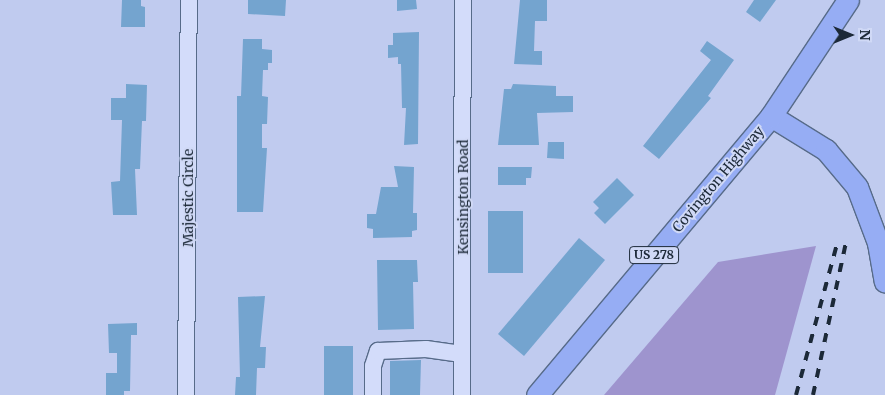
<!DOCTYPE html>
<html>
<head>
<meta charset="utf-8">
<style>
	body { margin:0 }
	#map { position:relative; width:885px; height:395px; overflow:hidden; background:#c0cbef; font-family:Merriweather,serif }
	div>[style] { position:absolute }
	.green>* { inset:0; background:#9e94ce }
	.building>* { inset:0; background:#74a4cf }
	.roads { filter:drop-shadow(1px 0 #576b89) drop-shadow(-1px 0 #576b89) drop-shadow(0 1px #576b89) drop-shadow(0 -1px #576b89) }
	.minor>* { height:16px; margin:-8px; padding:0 8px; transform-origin:8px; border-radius:8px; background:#d3dcfa }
	.major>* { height:21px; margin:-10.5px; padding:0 10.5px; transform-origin:10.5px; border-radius:10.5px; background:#96adf4 }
	.rail>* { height:4px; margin-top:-2px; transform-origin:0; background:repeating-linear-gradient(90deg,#1c2938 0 9px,transparent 0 18px) }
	span { translate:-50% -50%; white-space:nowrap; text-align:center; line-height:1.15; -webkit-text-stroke:4px #d0d9f6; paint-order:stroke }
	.shield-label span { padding:1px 4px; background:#d0d9f6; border:1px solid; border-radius:4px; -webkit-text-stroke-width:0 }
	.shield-label { font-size:12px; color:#1c2938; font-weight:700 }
	.street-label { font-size:14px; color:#1c2938 }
	.north { position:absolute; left:825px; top:10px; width:50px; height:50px; -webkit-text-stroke:4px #d0d9f6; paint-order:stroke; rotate:90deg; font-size:14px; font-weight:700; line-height:20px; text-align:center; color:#1c2938 }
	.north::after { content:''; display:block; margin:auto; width:18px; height:22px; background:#1c2938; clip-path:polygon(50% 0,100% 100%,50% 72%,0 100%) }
</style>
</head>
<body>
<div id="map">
	<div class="green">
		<i style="clip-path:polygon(816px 246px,775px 395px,604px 395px,718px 262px)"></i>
	</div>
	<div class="building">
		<i style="clip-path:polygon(122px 0,141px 0,141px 6px,145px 7px,145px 27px,121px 27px)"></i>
		<i style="clip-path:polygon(248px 0,286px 0,285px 16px,248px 14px)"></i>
		<i style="clip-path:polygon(397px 0,416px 0,417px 9px,397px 11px)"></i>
		<i style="clip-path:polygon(520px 0,547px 0,547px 21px,535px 21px,534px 51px,542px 51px,542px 65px,514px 64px)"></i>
		<i style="clip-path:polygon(754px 0,776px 0,760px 22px,746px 12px)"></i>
		<i style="clip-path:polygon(419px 32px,418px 144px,404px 145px,406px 108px,402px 108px,401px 64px,398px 64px,398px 57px,388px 58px,388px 45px,393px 45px,393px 33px)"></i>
		<i style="clip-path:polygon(243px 39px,262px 39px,262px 49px,272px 50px,272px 63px,268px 63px,268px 70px,263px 70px,262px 96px,268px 97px,267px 124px,262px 124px,262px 148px,267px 148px,263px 212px,237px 212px,237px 96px,241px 96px)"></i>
		<i style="clip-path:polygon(707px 41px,734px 60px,708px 96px,711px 98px,659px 159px,643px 146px,711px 60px,700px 51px)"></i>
		<i style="clip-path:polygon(126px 84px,147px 85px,146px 121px,142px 121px,140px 169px,135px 169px,137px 215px,113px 215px,111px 182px,120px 181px,122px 120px,111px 120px,111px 98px,126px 98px)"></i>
		<i style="clip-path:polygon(513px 84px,556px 86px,556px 96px,573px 96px,573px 112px,537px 113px,539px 145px,498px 145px,504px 89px,511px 89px)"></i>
		<i style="clip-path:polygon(548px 142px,564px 142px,564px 159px,547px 158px)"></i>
		<i style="clip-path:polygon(394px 166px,414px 167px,413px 213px,417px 213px,417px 230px,412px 231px,412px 237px,373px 238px,373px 229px,367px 228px,367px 214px,376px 214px,381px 187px,398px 187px)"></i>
		<i style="clip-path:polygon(498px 167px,532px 167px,531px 178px,526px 178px,526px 185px,498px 185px)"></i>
		<i style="clip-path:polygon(617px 178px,634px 195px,605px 224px,594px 213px,599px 208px,593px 202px)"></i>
		<i style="clip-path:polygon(488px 211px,523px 211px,523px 273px,488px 273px)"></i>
		<i style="clip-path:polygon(579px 238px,605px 260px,524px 356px,498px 334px)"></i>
		<i style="clip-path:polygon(377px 260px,417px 260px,418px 282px,413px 282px,414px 329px,378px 330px)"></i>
		<i style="clip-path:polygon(265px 296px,260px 347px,266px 347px,265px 368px,257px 368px,256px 395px,235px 395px,236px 377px,240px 377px,238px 297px)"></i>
		<i style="clip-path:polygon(137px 323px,137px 335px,131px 335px,130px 391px,124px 391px,124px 395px,106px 395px,106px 373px,117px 373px,117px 353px,109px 353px,108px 324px)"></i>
		<i style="clip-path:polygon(324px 346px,353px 346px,353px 395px,324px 395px)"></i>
		<i style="clip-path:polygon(421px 360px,420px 395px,390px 395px,390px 361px)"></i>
	</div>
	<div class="roads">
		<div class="minor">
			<i style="left:186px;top:395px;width:395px;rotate:-89.6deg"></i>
			<i style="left:373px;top:395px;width:29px;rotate:-90deg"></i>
			<i style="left:373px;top:366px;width:16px;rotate:-72deg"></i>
			<i style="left:378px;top:351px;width:48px;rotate:-2.4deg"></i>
			<i style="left:426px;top:349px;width:36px;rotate:8deg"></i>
			<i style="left:462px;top:395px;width:395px;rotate:-89.9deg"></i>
		</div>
		<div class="major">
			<i style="left:771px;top:116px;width:65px;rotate:31.7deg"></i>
			<i style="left:826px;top:150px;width:48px;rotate:50deg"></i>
			<i style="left:857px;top:187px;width:60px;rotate:69.4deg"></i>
			<i style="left:878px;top:243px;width:39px;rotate:80deg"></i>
			<i style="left:537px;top:395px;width:364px;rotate:-50deg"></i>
			<i style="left:771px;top:116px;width:139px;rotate:-56.4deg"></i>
		</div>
	</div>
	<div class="rail">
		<i style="left:796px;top:395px;width:161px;rotate:-74.8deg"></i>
		<i style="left:813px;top:395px;width:156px;rotate:-77.8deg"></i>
	</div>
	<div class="shield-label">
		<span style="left:654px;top:255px">US 278</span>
	</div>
	<div class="street-label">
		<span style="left:718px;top:179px;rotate:-50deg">Covington Highway</span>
		<span style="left:463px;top:197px;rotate:-90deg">Kensington Road</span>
		<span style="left:188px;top:198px;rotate:-90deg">Majestic Circle</span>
	</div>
	<div class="north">N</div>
</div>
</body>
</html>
